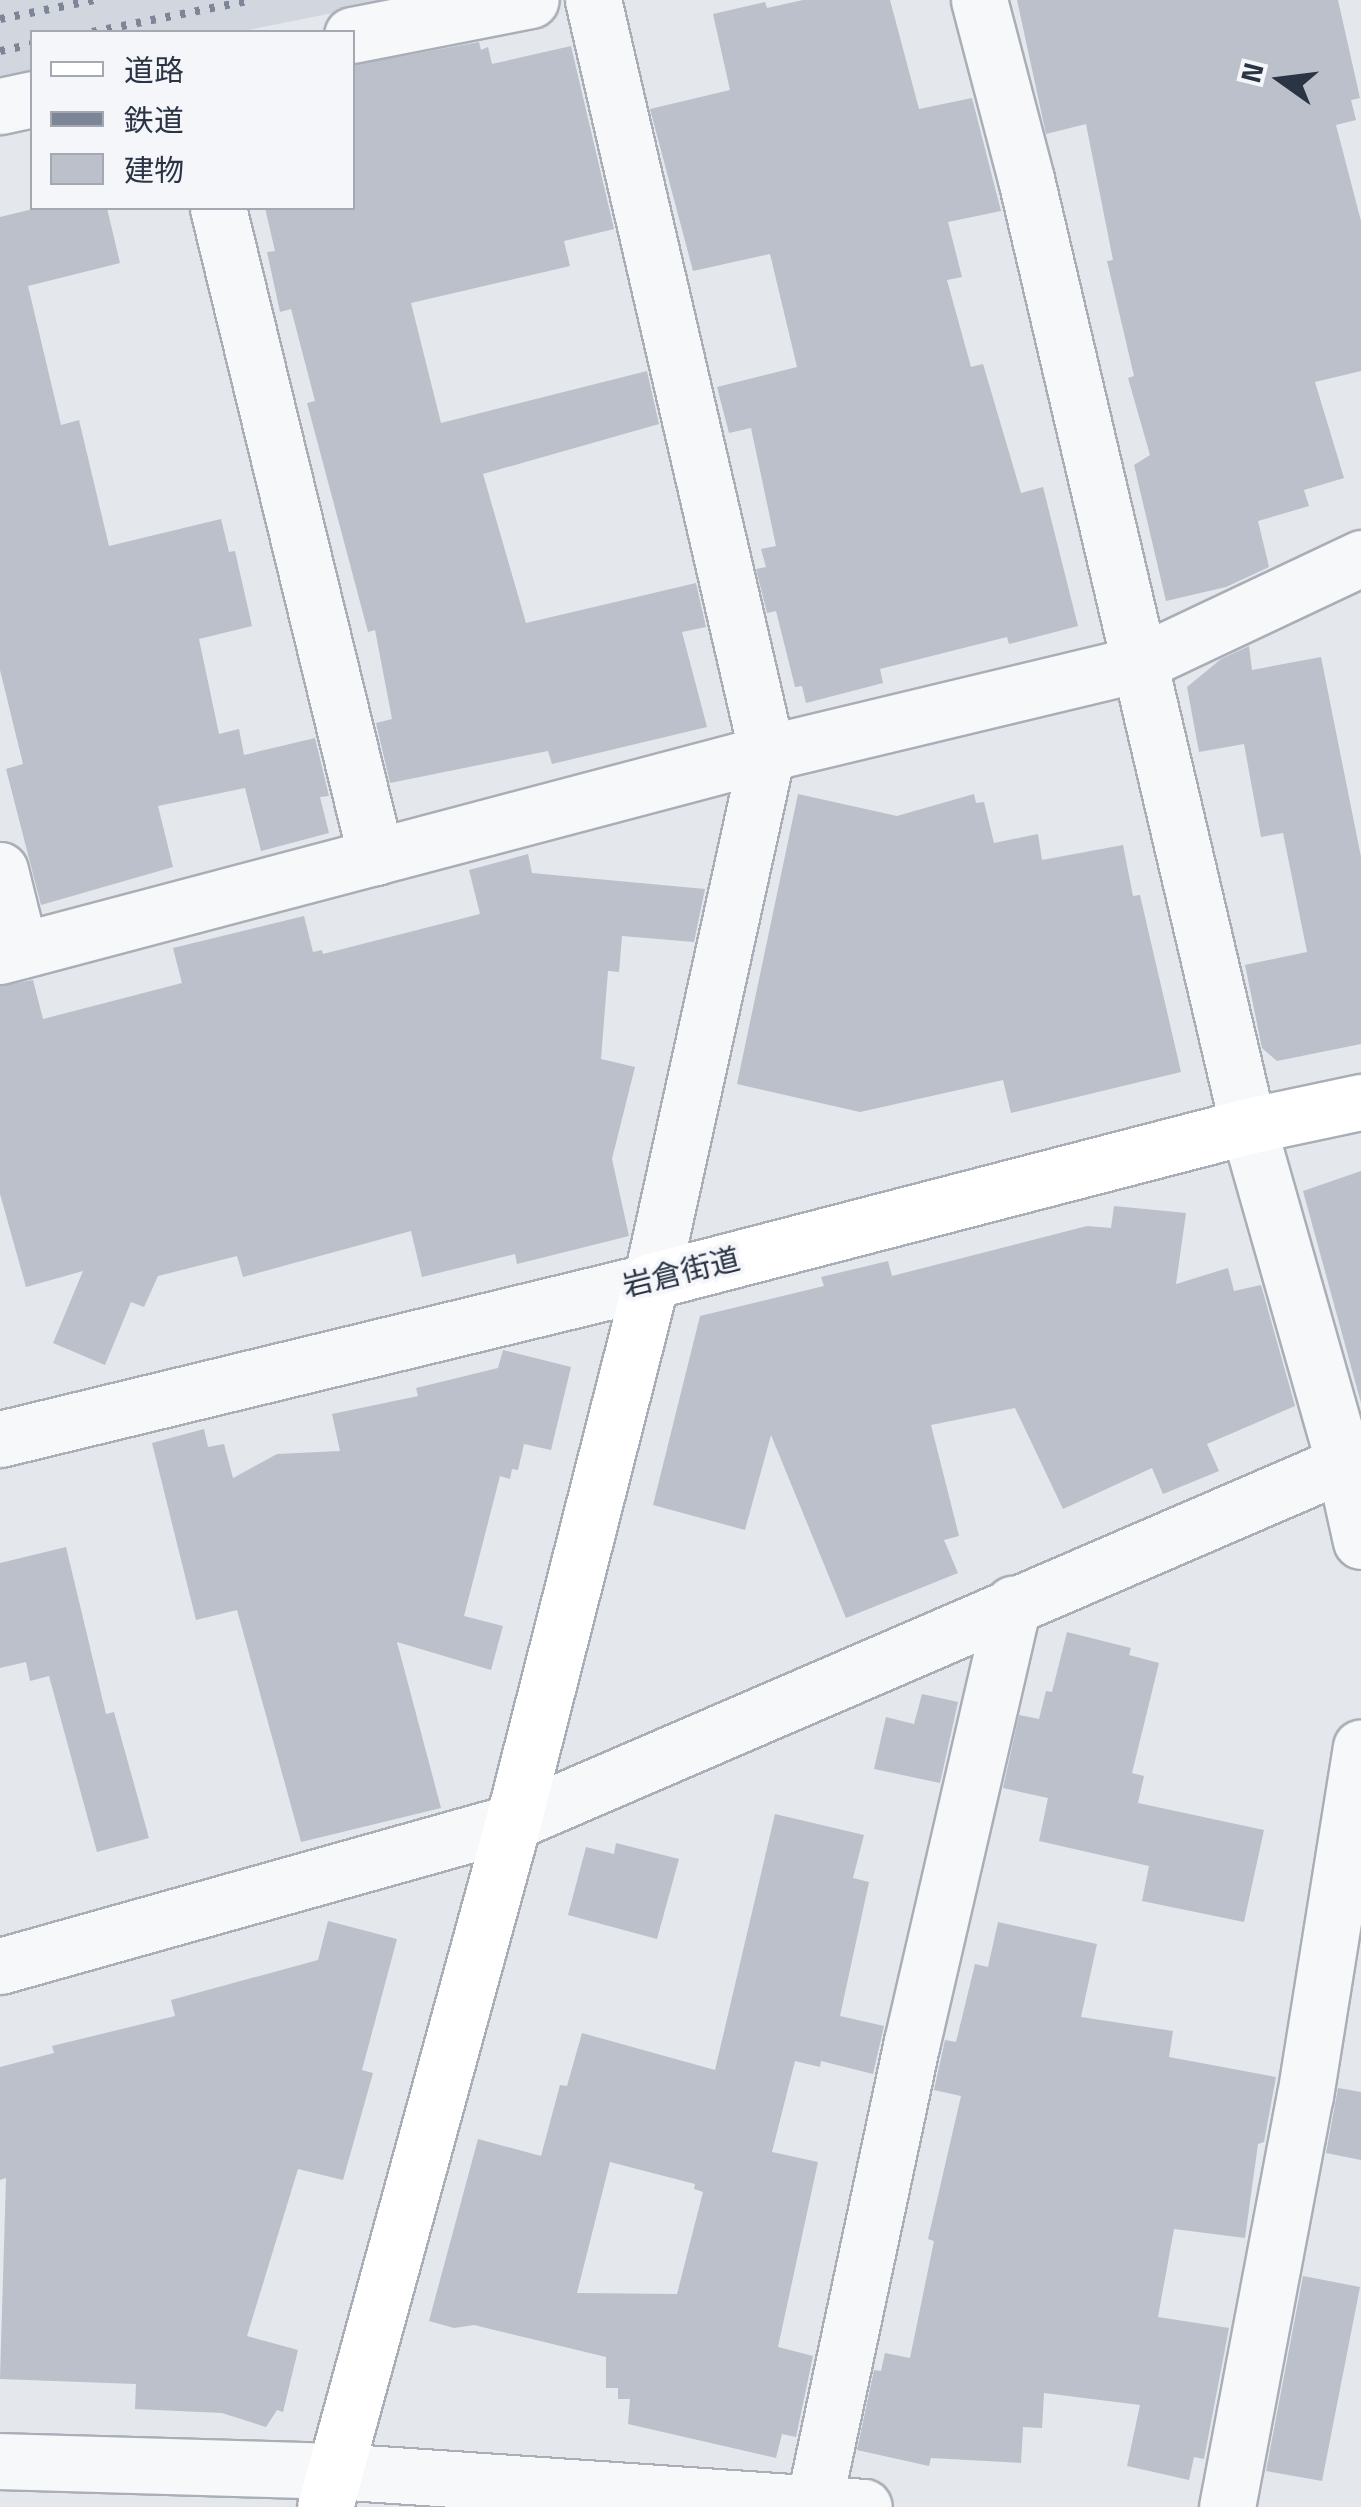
<!DOCTYPE html>
<html>
<head>
<meta charset="utf-8">
<style>
	body { margin:0 }
	#map { position:relative; width:1361px; height:2507px; overflow:hidden; background:#e4e7ec; font-family:"Titillium Web","Noto Sans JP",sans-serif }
	div>[style] { position:absolute }
	.built>* { inset:0; background:#d2d6de }
	.building>* { inset:0; background:#bbc0ca }
	.roads { filter:drop-shadow(2px 0 #a9aeb7) drop-shadow(-2px 0 #a9aeb7) drop-shadow(0 2px #a9aeb7) drop-shadow(0 -2px #a9aeb7) }
	.street>* { height:55px; margin:-27.5px; padding:0 27.5px; transform-origin:27.5px; border-radius:27.5px; background:#f7f8fa }
	.secondary>* { height:55px; margin:-27.5px; padding:0 27.5px; transform-origin:27.5px; border-radius:27.5px; background:#fff }
	.rail>* { height:8px; margin-top:-4px; transform-origin:0; background:repeating-linear-gradient(90deg,#7d8696 0 5px,transparent 0 15px) }
	span { translate:-50% -50%; white-space:nowrap; text-align:center; line-height:1.15; -webkit-text-stroke:8px #f4f6f9; paint-order:stroke }
	.street-label { font-size:30px; color:#2b3445 }
	.legend { position:absolute; left:30px; top:30px; width:325px; height:180px; box-sizing:border-box; background:#f4f6f9; border:2px solid #a4a8b1; margin:0; padding:12px 18px; list-style:none; font-size:30px; color:#2b3445 }
	.legend li { display:flex; align-items:center; gap:20px; height:50px }
	.legend b { width:50px; border:2px solid #a4a8b1 }
	.north { position:absolute; left:1231px; top:30px; width:100px; height:100px; -webkit-text-stroke:8px #f4f6f9; paint-order:stroke; rotate:284deg; font-size:28px; font-weight:700; line-height:40px; text-align:center; color:#2b3445 }
	.north::after { content:''; display:block; margin:auto; width:35px; height:45px; background:#2b3445; clip-path:polygon(50% 0,100% 100%,50% 72%,0 100%) }
</style>
</head>
<body>
<div id="map">
	<div class="built">
		<i style="clip-path:polygon(0 0,398px 0,238px 32px,32px 32px,32px 74px,0 81px)"></i>
	</div>
	<div class="building">
		<i style="clip-path:polygon(803px 0,890px 0,919px 109px,972px 98px,1001px 211px,948px 222px,962px 277px,947px 280px,971px 367px,983px 364px,1021px 493px,1043px 487px,1078px 626px,1009px 644px,1007px 637px,880px 669px,883px 683px,806px 703px,802px 686px,795px 687px,776px 611px,767px 613px,756px 569px,766px 567px,761px 549px,776px 546px,751px 428px,729px 433px,717px 387px,797px 367px,770px 254px,693px 271px,650px 109px,730px 90px,713px 14px,765px 2px,767px 8px)"></i>
		<i style="clip-path:polygon(1017px 0,1338px 0,1360px 98px,1351px 100px,1356px 120px,1336px 125px,1361px 221px,1361px 371px,1315px 382px,1344px 478px,1304px 490px,1309px 506px,1258px 521px,1269px 567px,1226px 587px,1166px 601px,1134px 465px,1150px 455px,1128px 378px,1134px 376px,1107px 261px,1113px 260px,1086px 124px,1046px 134px)"></i>
		<i style="clip-path:polygon(479px 42px,481px 50px,488px 47px,492px 64px,571px 46px,614px 229px,564px 241px,570px 266px,411px 303px,441px 423px,647px 371px,659px 424px,483px 474px,526px 623px,696px 583px,706px 627px,682px 632px,707px 727px,552px 764px,548px 751px,390px 783px,376px 723px,392px 719px,375px 630px,368px 632px,307px 403px,315px 401px,291px 309px,280px 312px,267px 252px,275px 251px,265px 208px,352px 208px,352px 65px)"></i>
		<i style="clip-path:polygon(37px 208px,107px 208px,120px 263px,28px 286px,61px 425px,79px 420px,109px 546px,221px 519px,229px 552px,235px 551px,252px 626px,199px 639px,219px 734px,239px 729px,244px 755px,315px 738px,329px 796px,320px 797px,329px 833px,261px 851px,245px 788px,158px 806px,173px 867px,41px 905px,6px 769px,23px 764px,0 670px,0 217px)"></i>
		<i style="clip-path:polygon(1249px 646px,1252px 670px,1321px 657px,1361px 857px,1361px 1044px,1277px 1061px,1262px 1048px,1245px 965px,1307px 952px,1283px 833px,1261px 837px,1244px 744px,1199px 752px,1187px 687px,1221px 659px)"></i>
		<i style="clip-path:polygon(798px 794px,897px 816px,974px 794px,976px 803px,984px 802px,994px 843px,1038px 834px,1042px 860px,1123px 845px,1133px 896px,1140px 895px,1181px 1072px,1011px 1113px,1003px 1080px,860px 1112px,737px 1084px)"></i>
		<i style="clip-path:polygon(528px 854px,532px 873px,705px 889px,694px 942px,622px 936px,619px 972px,608px 971px,601px 1059px,635px 1067px,612px 1159px,629px 1236px,517px 1264px,515px 1254px,422px 1277px,411px 1231px,243px 1277px,237px 1256px,158px 1276px,144px 1307px,131px 1302px,105px 1365px,53px 1343px,83px 1271px,26px 1287px,0 1194px,0 986px,33px 980px,43px 1019px,182px 983px,173px 948px,304px 916px,313px 952px,322px 950px,323px 954px,480px 914px,469px 870px)"></i>
		<i style="clip-path:polygon(1361px 1171px,1361px 1403px,1303px 1191px)"></i>
		<i style="clip-path:polygon(1114px 1206px,1186px 1213px,1176px 1284px,1228px 1268px,1234px 1291px,1261px 1285px,1295px 1406px,1207px 1444px,1219px 1471px,1163px 1494px,1152px 1468px,1063px 1509px,1015px 1408px,931px 1425px,959px 1536px,944px 1540px,958px 1573px,846px 1618px,771px 1435px,745px 1530px,653px 1505px,700px 1316px,824px 1286px,821px 1277px,888px 1261px,892px 1276px,1087px 1226px,1111px 1228px)"></i>
		<i style="clip-path:polygon(503px 1350px,571px 1367px,551px 1450px,524px 1444px,518px 1470px,512px 1469px,510px 1479px,500px 1476px,464px 1616px,503px 1626px,491px 1670px,397px 1642px,441px 1808px,301px 1842px,237px 1610px,196px 1620px,152px 1443px,204px 1429px,208px 1447px,224px 1444px,233px 1478px,277px 1454px,340px 1451px,332px 1414px,418px 1396px,416px 1388px,498px 1368px)"></i>
		<i style="clip-path:polygon(66px 1547px,106px 1714px,114px 1712px,149px 1838px,97px 1852px,49px 1676px,30px 1681px,26px 1662px,0 1668px,0 1563px)"></i>
		<i style="clip-path:polygon(1067px 1632px,1131px 1648px,1129px 1655px,1159px 1663px,1132px 1773px,1144px 1776px,1138px 1803px,1264px 1830px,1244px 1922px,1142px 1901px,1149px 1866px,1039px 1841px,1048px 1798px,1003px 1788px,1019px 1715px,1039px 1719px,1046px 1691px,1052px 1692px)"></i>
		<i style="clip-path:polygon(922px 1694px,958px 1702px,940px 1783px,874px 1769px,886px 1717px,914px 1724px)"></i>
		<i style="clip-path:polygon(evenodd,775px 1814px,864px 1835px,853px 1878px,869px 1882px,840px 2016px,884px 2026px,873px 2074px,821px 2061px,820px 2067px,795px 2061px,772px 2152px,818px 2162px,778px 2347px,813px 2356px,796px 2437px,782px 2434px,776px 2458px,628px 2424px,630px 2399px,618px 2399px,618px 2388px,606px 2388px,606px 2357px,474px 2325px,454px 2328px,429px 2321px,478px 2139px,541px 2156px,560px 2085px,567px 2086px,582px 2033px,715px 2070px,775px 1814px,610px 2162px,695px 2184px,694px 2189px,703px 2192px,677px 2294px,577px 2293px,610px 2162px)"></i>
		<i style="clip-path:polygon(616px 1843px,679px 1859px,657px 1939px,568px 1915px,586px 1847px,614px 1854px)"></i>
		<i style="clip-path:polygon(328px 1921px,397px 1939px,362px 2070px,373px 2073px,343px 2180px,298px 2169px,247px 2336px,298px 2350px,283px 2412px,277px 2410px,266px 2427px,222px 2413px,135px 2409px,136px 2384px,0 2379px,6px 2178px,0 2180px,0 2067px,54px 2053px,52px 2046px,175px 2016px,171px 2000px,318px 1960px)"></i>
		<i style="clip-path:polygon(998px 1922px,1097px 1944px,1081px 2017px,1173px 2031px,1169px 2057px,1276px 2077px,1264px 2142px,1258px 2144px,1245px 2238px,1174px 2229px,1158px 2317px,1229px 2328px,1204px 2459px,1194px 2457px,1189px 2480px,1127px 2466px,1140px 2405px,1044px 2393px,1042px 2428px,1023px 2427px,1021px 2463px,931px 2458px,929px 2466px,857px 2450px,874px 2370px,881px 2371px,885px 2353px,910px 2358px,934px 2241px,928px 2239px,961px 2096px,934px 2090px,945px 2040px,956px 2042px,975px 1964px,988px 1967px)"></i>
		<i style="clip-path:polygon(1338px 2088px,1361px 2092px,1361px 2160px,1326px 2153px)"></i>
		<i style="clip-path:polygon(1303px 2276px,1360px 2287px,1322px 2481px,1266px 2471px)"></i>
	</div>
	<div class="roads">
		<div class="street">
			<i style="left:979px;top:0;width:185px;rotate:75.3deg"></i>
			<i style="left:1026px;top:179px;width:973px;rotate:76.81deg"></i>
			<i style="left:1248px;top:1126px;width:347px;rotate:74.1deg"></i>
			<i style="left:1343px;top:1460px;width:83px;rotate:77.5deg"></i>
			<i style="left:352px;top:35px;width:182px;rotate:-11.1deg"></i>
			<i style="left:0;top:106px;width:33px;rotate:-12deg"></i>
			<i style="left:218px;top:208px;width:668px;rotate:76.32deg"></i>
			<i style="left:0;top:870px;width:83px;rotate:76.1deg"></i>
			<i style="left:0;top:956px;width:793px;rotate:-14.82deg"></i>
			<i style="left:767px;top:753px;width:381px;rotate:-13.5deg"></i>
			<i style="left:1137px;top:664px;width:248px;rotate:-25.3deg"></i>
			<i style="left:0;top:1439px;width:670px;rotate:-13.64deg"></i>
			<i style="left:651px;top:1281px;width:541px;rotate:-77.61deg"></i>
			<i style="left:767px;top:753px;width:773px;rotate:-103.01deg"></i>
			<i style="left:0;top:1966px;width:533px;rotate:-15.68deg"></i>
			<i style="left:513px;top:1822px;width:924px;rotate:-23.35deg"></i>
			<i style="left:0;top:2461px;width:335px;rotate:1.7deg"></i>
			<i style="left:335px;top:2471px;width:530px;rotate:3.89deg"></i>
			<i style="left:813px;top:2507px;width:475px;rotate:-78deg"></i>
			<i style="left:912px;top:2042px;width:450px;rotate:-77deg"></i>
			<i style="left:1227px;top:2507px;width:418px;rotate:-79.3deg"></i>
			<i style="left:1305px;top:2096px;width:353px;rotate:-80.9deg"></i>
		</div>
		<div class="secondary">
			<i style="left:325px;top:2507px;width:710px;rotate:-74.65deg"></i>
			<i style="left:513px;top:1822px;width:558px;rotate:-75.69deg"></i>
			<i style="left:651px;top:1281px;width:617px;rotate:-14.55deg"></i>
			<i style="left:1248px;top:1126px;width:116px;rotate:-12deg"></i>
		</div>
	</div>
	<div class="rail">
		<i style="left:0;top:19px;width:96px;rotate:-11.4deg"></i>
		<i style="left:92px;top:32px;width:163px;rotate:-11.3deg"></i>
		<i style="left:0;top:51px;width:33px;rotate:-12deg"></i>
	</div>
	<div class="street-label">
		<span style="left:681px;top:1272px;rotate:-14deg">岩倉街道</span>
	</div>
	<ul class="legend">
	<li><b style="height:12px;background:#fff"></b>道路</li>
	<li><b style="height:12px;background:#7d8696"></b>鉄道</li>
	<li><b style="height:28px;background:#bbc0ca"></b>建物</li>
	</ul>
	<div class="north">N</div>
</div>
</body>
</html>
